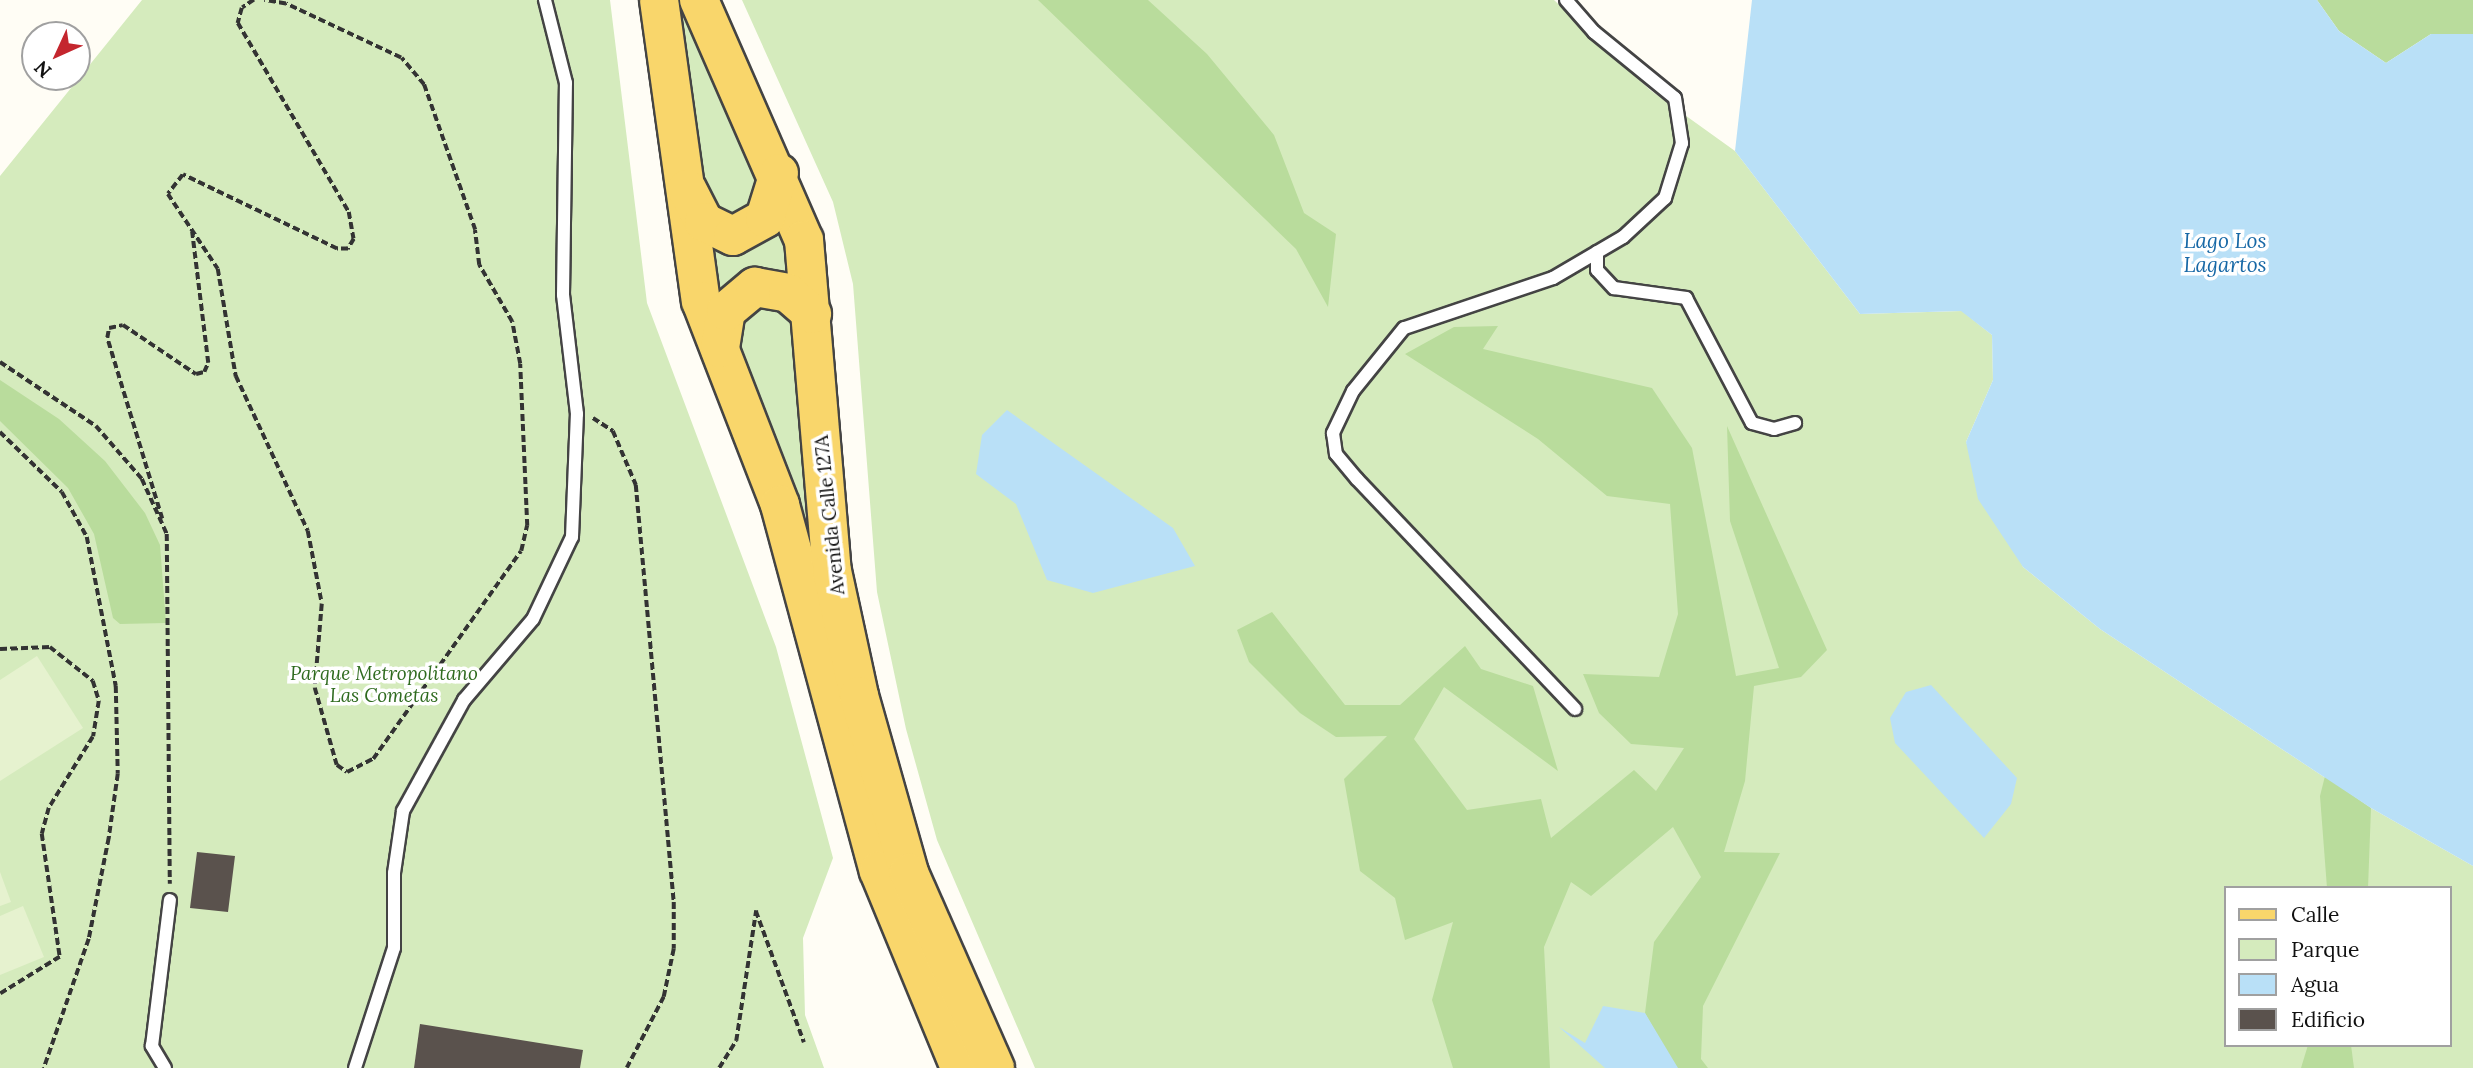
<!DOCTYPE html>
<html>
<head>
<meta charset="utf-8">
<style>
	body { margin:0 }
	#map { position:relative; width:2473px; height:1068px; overflow:hidden; background:#fffdf5; font-family:Lora,serif }
	div>[style] { position:absolute }
	.green>* { inset:0; background:#d5ebbd }
	.forest>* { inset:0; background:#b9dc9c }
	.pitch>* { inset:0; background:#e6f2cf }
	.water>* { inset:0; background:#b9e0f7 }
	.building>* { inset:0; background:#5a524d }
	.path>* { height:3.5px; margin-top:-1.75px; transform-origin:0; background:repeating-linear-gradient(90deg,#333 0 7px,transparent 0 10.5px) }
	.roads { filter:drop-shadow(2px 0 #444) drop-shadow(-2px 0 #444) drop-shadow(0 2px #444) drop-shadow(0 -2px #444) }
	.lane>* { height:12px; margin:-6px; padding:0 6px; transform-origin:6px; border-radius:6px; background:#fff }
	.primary>* { height:38px; margin:-19px; padding:0 19px; transform-origin:19px; border-radius:19px; background:#f9d66b }
	span { translate:-50% -50%; white-space:nowrap; text-align:center; line-height:1.15; -webkit-text-stroke:7px #fff; paint-order:stroke }
	.street-label { font-size:19px; color:#111 }
	.park-label { font-size:19px; color:#2f6b1f; font-style:italic }
	.water-label { font-size:21px; color:#1768a6; font-style:italic }
	.legend { position:absolute; left:2224px; top:886px; width:228px; height:161px; box-sizing:border-box; background:#fff; border:2px solid #a0a0a0; margin:0; padding:9px 12px; list-style:none; font-size:21px; color:#111 }
	.legend li { display:flex; align-items:center; gap:14px; height:35px }
	.legend b { width:35px; border:2px solid #a0a0a0 }
	.north { position:absolute; left:21px; top:21px; width:70px; height:70px; box-sizing:border-box; background:#fff; border:2px solid #a0a0a0; border-radius:50%; rotate:225deg; font-size:19px; font-weight:700; line-height:28px; text-align:center; color:#111 }
	.north::after { content:''; display:block; margin:auto; width:24px; height:32px; background:#c4262e; clip-path:polygon(50% 0,100% 100%,50% 72%,0 100%) }
</style>
</head>
<body>
<div id="map">
	<div class="green">
		<i style="clip-path:polygon(142px 0,610px 0,647px 303px,776px 647px,833px 858px,803px 938px,805px 1015px,824px 1068px,0 1068px,0 176px)"></i>
		<i style="clip-path:polygon(672px 0,688px 0,766px 174px,739px 222px,703px 205px)"></i>
		<i style="clip-path:polygon(evenodd,742px 0,1554px 0,1650px 90px,1735px 151px,1860px 314px,1962px 311px,1992px 335px,1993px 380px,1966px 442px,2023px 567px,2100px 629px,2371px 808px,2473px 866px,2473px 1068px,1035px 1068px,937px 840px,906px 729px,877px 592px,853px 284px,833px 202px,742px 0,2226px 888px,2450px 888px,2450px 1045px,2226px 1045px,2226px 888px)"></i>
		<i style="clip-path:polygon(783px 208px,800px 289px,716px 309px,711px 238px)"></i>
		<i style="clip-path:polygon(773px 305px,793px 317px,878px 808px,739px 346px,745px 320px,761px 306px)"></i>
	</div>
	<div class="forest">
		<i style="clip-path:polygon(1038px 0,1148px 0,1207px 54px,1274px 135px,1304px 213px,1336px 234px,1328px 307px,1296px 249px)"></i>
		<i style="clip-path:polygon(2317px 0,2473px 0,2473px 34px,2431px 34px,2386px 63px,2339px 31px)"></i>
		<i style="clip-path:polygon(1498px 326px,1483px 349px,1652px 388px,1692px 448px,1736px 676px,1779px 668px,1730px 521px,1727px 426px,1827px 650px,1801px 677px,1754px 686px,1745px 781px,1724px 852px,1780px 853px,1703px 1006px,1701px 1059px,1708px 1068px,1676px 1068px,1645px 1013px,1654px 942px,1701px 877px,1673px 827px,1591px 896px,1571px 882px,1544px 947px,1550px 1068px,1453px 1068px,1432px 1000px,1453px 922px,1405px 940px,1395px 898px,1360px 871px,1344px 779px,1387px 736px,1336px 737px,1300px 713px,1249px 662px,1237px 630px,1272px 612px,1345px 705px,1400px 705px,1465px 646px,1481px 669px,1533px 686px,1558px 771px,1444px 687px,1414px 739px,1467px 810px,1541px 799px,1551px 838px,1634px 770px,1656px 791px,1684px 748px,1631px 744px,1599px 713px,1583px 674px,1659px 677px,1678px 614px,1670px 504px,1607px 496px,1538px 439px,1405px 354px,1454px 327px)"></i>
		<i style="clip-path:polygon(0 380px,59px 419px,105px 461px,145px 513px,160px 545px,166px 623px,120px 624px,113px 618px,94px 534px,68px 488px,0 421px)"></i>
		<i style="clip-path:polygon(2325px 776px,2371px 808px,2368px 888px,2327px 888px,2320px 796px)"></i>
		<i style="clip-path:polygon(2308px 1045px,2351px 1045px,2354px 1068px,2301px 1068px)"></i>
	</div>
	<div class="pitch">
		<i style="clip-path:polygon(37px 656px,83px 728px,0 781px,0 680px)"></i>
		<i style="clip-path:polygon(0 872px,11px 902px,0 906px)"></i>
		<i style="clip-path:polygon(23px 906px,44px 957px,0 975px,0 916px)"></i>
	</div>
	<div class="water">
		<i style="clip-path:polygon(1752px 0,2317px 0,2339px 31px,2386px 63px,2431px 34px,2473px 34px,2473px 866px,2371px 808px,2100px 629px,2023px 567px,1978px 499px,1966px 442px,1993px 380px,1992px 335px,1961px 311px,1860px 314px,1735px 151px)"></i>
		<i style="clip-path:polygon(1007px 410px,1173px 528px,1195px 566px,1093px 593px,1047px 580px,1016px 504px,976px 474px,982px 435px)"></i>
		<i style="clip-path:polygon(1931px 685px,2017px 778px,2011px 804px,1984px 838px,1895px 743px,1890px 718px,1906px 692px)"></i>
		<i style="clip-path:polygon(1603px 1006px,1645px 1013px,1678px 1068px,1605px 1068px,1559px 1027px,1585px 1043px)"></i>
	</div>
	<div class="building">
		<i style="clip-path:polygon(197px 852px,235px 856px,228px 912px,190px 908px)"></i>
		<i style="clip-path:polygon(420px 1024px,583px 1050px,580px 1068px,414px 1068px)"></i>
	</div>
	<div class="path">
		<i style="left:254px;top:0;width:14px;rotate:146deg"></i>
		<i style="left:242px;top:8px;width:16px;rotate:105deg"></i>
		<i style="left:238px;top:23px;width:219px;rotate:59.6deg"></i>
		<i style="left:349px;top:212px;width:27px;rotate:80deg"></i>
		<i style="left:354px;top:239px;width:12px;rotate:121deg"></i>
		<i style="left:348px;top:249px;width:11px;rotate:180deg"></i>
		<i style="left:337px;top:249px;width:171px;rotate:-154.3deg"></i>
		<i style="left:183px;top:175px;width:24px;rotate:128deg"></i>
		<i style="left:168px;top:194px;width:90px;rotate:56.3deg"></i>
		<i style="left:218px;top:269px;width:109px;rotate:80.5deg"></i>
		<i style="left:236px;top:376px;width:171px;rotate:65.1deg"></i>
		<i style="left:308px;top:531px;width:74px;rotate:79.1deg"></i>
		<i style="left:322px;top:604px;width:84px;rotate:94.8deg"></i>
		<i style="left:315px;top:688px;width:80px;rotate:74.1deg"></i>
		<i style="left:337px;top:765px;width:12px;rotate:35deg"></i>
		<i style="left:347px;top:772px;width:29px;rotate:-27deg"></i>
		<i style="left:373px;top:759px;width:255px;rotate:-54.6deg"></i>
		<i style="left:521px;top:551px;width:26px;rotate:-77deg"></i>
		<i style="left:527px;top:526px;width:162px;rotate:-92.5deg"></i>
		<i style="left:520px;top:364px;width:43px;rotate:-100.8deg"></i>
		<i style="left:512px;top:322px;width:66px;rotate:-120.1deg"></i>
		<i style="left:479px;top:265px;width:35px;rotate:-97deg"></i>
		<i style="left:475px;top:230px;width:154px;rotate:-109.4deg"></i>
		<i style="left:424px;top:85px;width:35px;rotate:-130deg"></i>
		<i style="left:401px;top:58px;width:127px;rotate:-154.8deg"></i>
		<i style="left:286px;top:4px;width:22px;rotate:-170deg"></i>
		<i style="left:0;top:362px;width:115px;rotate:33.7deg"></i>
		<i style="left:96px;top:426px;width:70px;rotate:49deg"></i>
		<i style="left:142px;top:479px;width:60px;rotate:65.6deg"></i>
		<i style="left:167px;top:534px;width:350px;rotate:89.5deg"></i>
		<i style="left:593px;top:418px;width:24px;rotate:33deg"></i>
		<i style="left:613px;top:431px;width:59px;rotate:66.9deg"></i>
		<i style="left:636px;top:485px;width:419px;rotate:84.8deg"></i>
		<i style="left:674px;top:902px;width:47px;rotate:90deg"></i>
		<i style="left:674px;top:949px;width:49px;rotate:101.8deg"></i>
		<i style="left:664px;top:997px;width:80px;rotate:117.5deg"></i>
		<i style="left:0;top:432px;width:86px;rotate:44.1deg"></i>
		<i style="left:62px;top:492px;width:51px;rotate:60.9deg"></i>
		<i style="left:87px;top:537px;width:152px;rotate:79deg"></i>
		<i style="left:116px;top:686px;width:88px;rotate:88.7deg"></i>
		<i style="left:118px;top:774px;width:65px;rotate:98deg"></i>
		<i style="left:109px;top:838px;width:103px;rotate:101.2deg"></i>
		<i style="left:89px;top:939px;width:137px;rotate:109.2deg"></i>
		<i style="left:162px;top:519px;width:189px;rotate:-106.9deg"></i>
		<i style="left:107px;top:338px;width:10px;rotate:-79deg"></i>
		<i style="left:109px;top:328px;width:14px;rotate:-12deg"></i>
		<i style="left:123px;top:325px;width:88px;rotate:33.9deg"></i>
		<i style="left:196px;top:374px;width:8px;rotate:-14deg"></i>
		<i style="left:204px;top:372px;width:10px;rotate:-66deg"></i>
		<i style="left:208px;top:363px;width:132px;rotate:-97deg"></i>
		<i style="left:0;top:649px;width:50px;rotate:-2.3deg"></i>
		<i style="left:50px;top:647px;width:55px;rotate:38.3deg"></i>
		<i style="left:93px;top:681px;width:21px;rotate:73deg"></i>
		<i style="left:99px;top:701px;width:36px;rotate:99deg"></i>
		<i style="left:93px;top:737px;width:84px;rotate:121.8deg"></i>
		<i style="left:49px;top:808px;width:27px;rotate:105deg"></i>
		<i style="left:42px;top:834px;width:124px;rotate:81.7deg"></i>
		<i style="left:60px;top:957px;width:70px;rotate:148.3deg"></i>
		<i style="left:719px;top:1068px;width:32px;rotate:-58deg"></i>
		<i style="left:736px;top:1041px;width:132px;rotate:-81.3deg"></i>
		<i style="left:756px;top:911px;width:140px;rotate:69.9deg"></i>
	</div>
	<div class="roads">
		<div class="lane">
			<i style="left:1566px;top:0;width:43px;rotate:48.8deg"></i>
			<i style="left:1594px;top:32px;width:104px;rotate:39.2deg"></i>
			<i style="left:1675px;top:98px;width:46px;rotate:81.2deg"></i>
			<i style="left:1682px;top:143px;width:58px;rotate:107.2deg"></i>
			<i style="left:1665px;top:198px;width:57px;rotate:137.1deg"></i>
			<i style="left:1623px;top:237px;width:81px;rotate:149.6deg"></i>
			<i style="left:1553px;top:278px;width:157px;rotate:161.4deg"></i>
			<i style="left:1404px;top:328px;width:81px;rotate:129deg"></i>
			<i style="left:1353px;top:391px;width:47px;rotate:115.5deg"></i>
			<i style="left:1333px;top:433px;width:21px;rotate:82deg"></i>
			<i style="left:1336px;top:454px;width:33px;rotate:50deg"></i>
			<i style="left:1357px;top:479px;width:317px;rotate:46.5deg"></i>
			<i style="left:1597px;top:252px;width:18px;rotate:90deg"></i>
			<i style="left:1597px;top:270px;width:25px;rotate:47deg"></i>
			<i style="left:1614px;top:288px;width:73px;rotate:7.9deg"></i>
			<i style="left:1686px;top:298px;width:141px;rotate:62.2deg"></i>
			<i style="left:1752px;top:423px;width:23px;rotate:15deg"></i>
			<i style="left:1774px;top:429px;width:22px;rotate:-16deg"></i>
			<i style="left:165px;top:1068px;width:26px;rotate:-121deg"></i>
			<i style="left:152px;top:1046px;width:147px;rotate:-83deg"></i>
			<i style="left:355px;top:1068px;width:126px;rotate:-72deg"></i>
			<i style="left:394px;top:948px;width:75px;rotate:-90deg"></i>
			<i style="left:394px;top:873px;width:63px;rotate:-81.7deg"></i>
			<i style="left:403px;top:811px;width:127px;rotate:-61.2deg"></i>
			<i style="left:464px;top:700px;width:106px;rotate:-49.6deg"></i>
			<i style="left:533px;top:619px;width:91px;rotate:-64.6deg"></i>
			<i style="left:572px;top:537px;width:123px;rotate:-87.7deg"></i>
			<i style="left:577px;top:414px;width:120px;rotate:-96.7deg"></i>
			<i style="left:563px;top:295px;width:212px;rotate:-89.2deg"></i>
			<i style="left:566px;top:83px;width:86px;rotate:-104.2deg"></i>
		</div>
		<div class="primary">
			<i style="left:659px;top:0;width:304px;rotate:82.1deg"></i>
			<i style="left:701px;top:301px;width:219px;rotate:68.8deg"></i>
			<i style="left:780px;top:505px;width:379px;rotate:74.9deg"></i>
			<i style="left:879px;top:871px;width:213px;rotate:67.6deg"></i>
			<i style="left:699px;top:0;width:262px;rotate:66.4deg"></i>
			<i style="left:804px;top:240px;width:332px;rotate:85.2deg"></i>
			<i style="left:832px;top:571px;width:128px;rotate:77.8deg"></i>
			<i style="left:859px;top:696px;width:184px;rotate:74.2deg"></i>
			<i style="left:909px;top:873px;width:213px;rotate:66.2deg"></i>
			<i style="left:687px;top:189px;width:37px;rotate:63deg"></i>
			<i style="left:704px;top:222px;width:32px;rotate:26deg"></i>
			<i style="left:733px;top:236px;width:37px;rotate:-29deg"></i>
			<i style="left:765px;top:218px;width:47px;rotate:-72.7deg"></i>
			<i style="left:720px;top:348px;width:37px;rotate:-81deg"></i>
			<i style="left:726px;top:311px;width:38px;rotate:-40deg"></i>
			<i style="left:755px;top:287px;width:34px;rotate:10deg"></i>
			<i style="left:788px;top:293px;width:32px;rotate:41deg"></i>
		</div>
	</div>
	<div class="street-label">
		<span style="left:830px;top:515px;rotate:-96deg">Avenida Calle 127A</span>
	</div>
	<div class="park-label">
		<span style="left:384px;top:685px">Parque Metropolitano<br>Las Cometas</span>
	</div>
	<div class="water-label">
		<span style="left:2225px;top:253px">Lago Los<br>Lagartos</span>
	</div>
	<ul class="legend">
	<li><b style="height:9px;background:#f9d66b"></b>Calle</li>
	<li><b style="height:19px;background:#d5ebbd"></b>Parque</li>
	<li><b style="height:19px;background:#b9e0f7"></b>Agua</li>
	<li><b style="height:19px;background:#5a524d"></b>Edificio</li>
	</ul>
	<div class="north">N</div>
</div>
</body>
</html>
